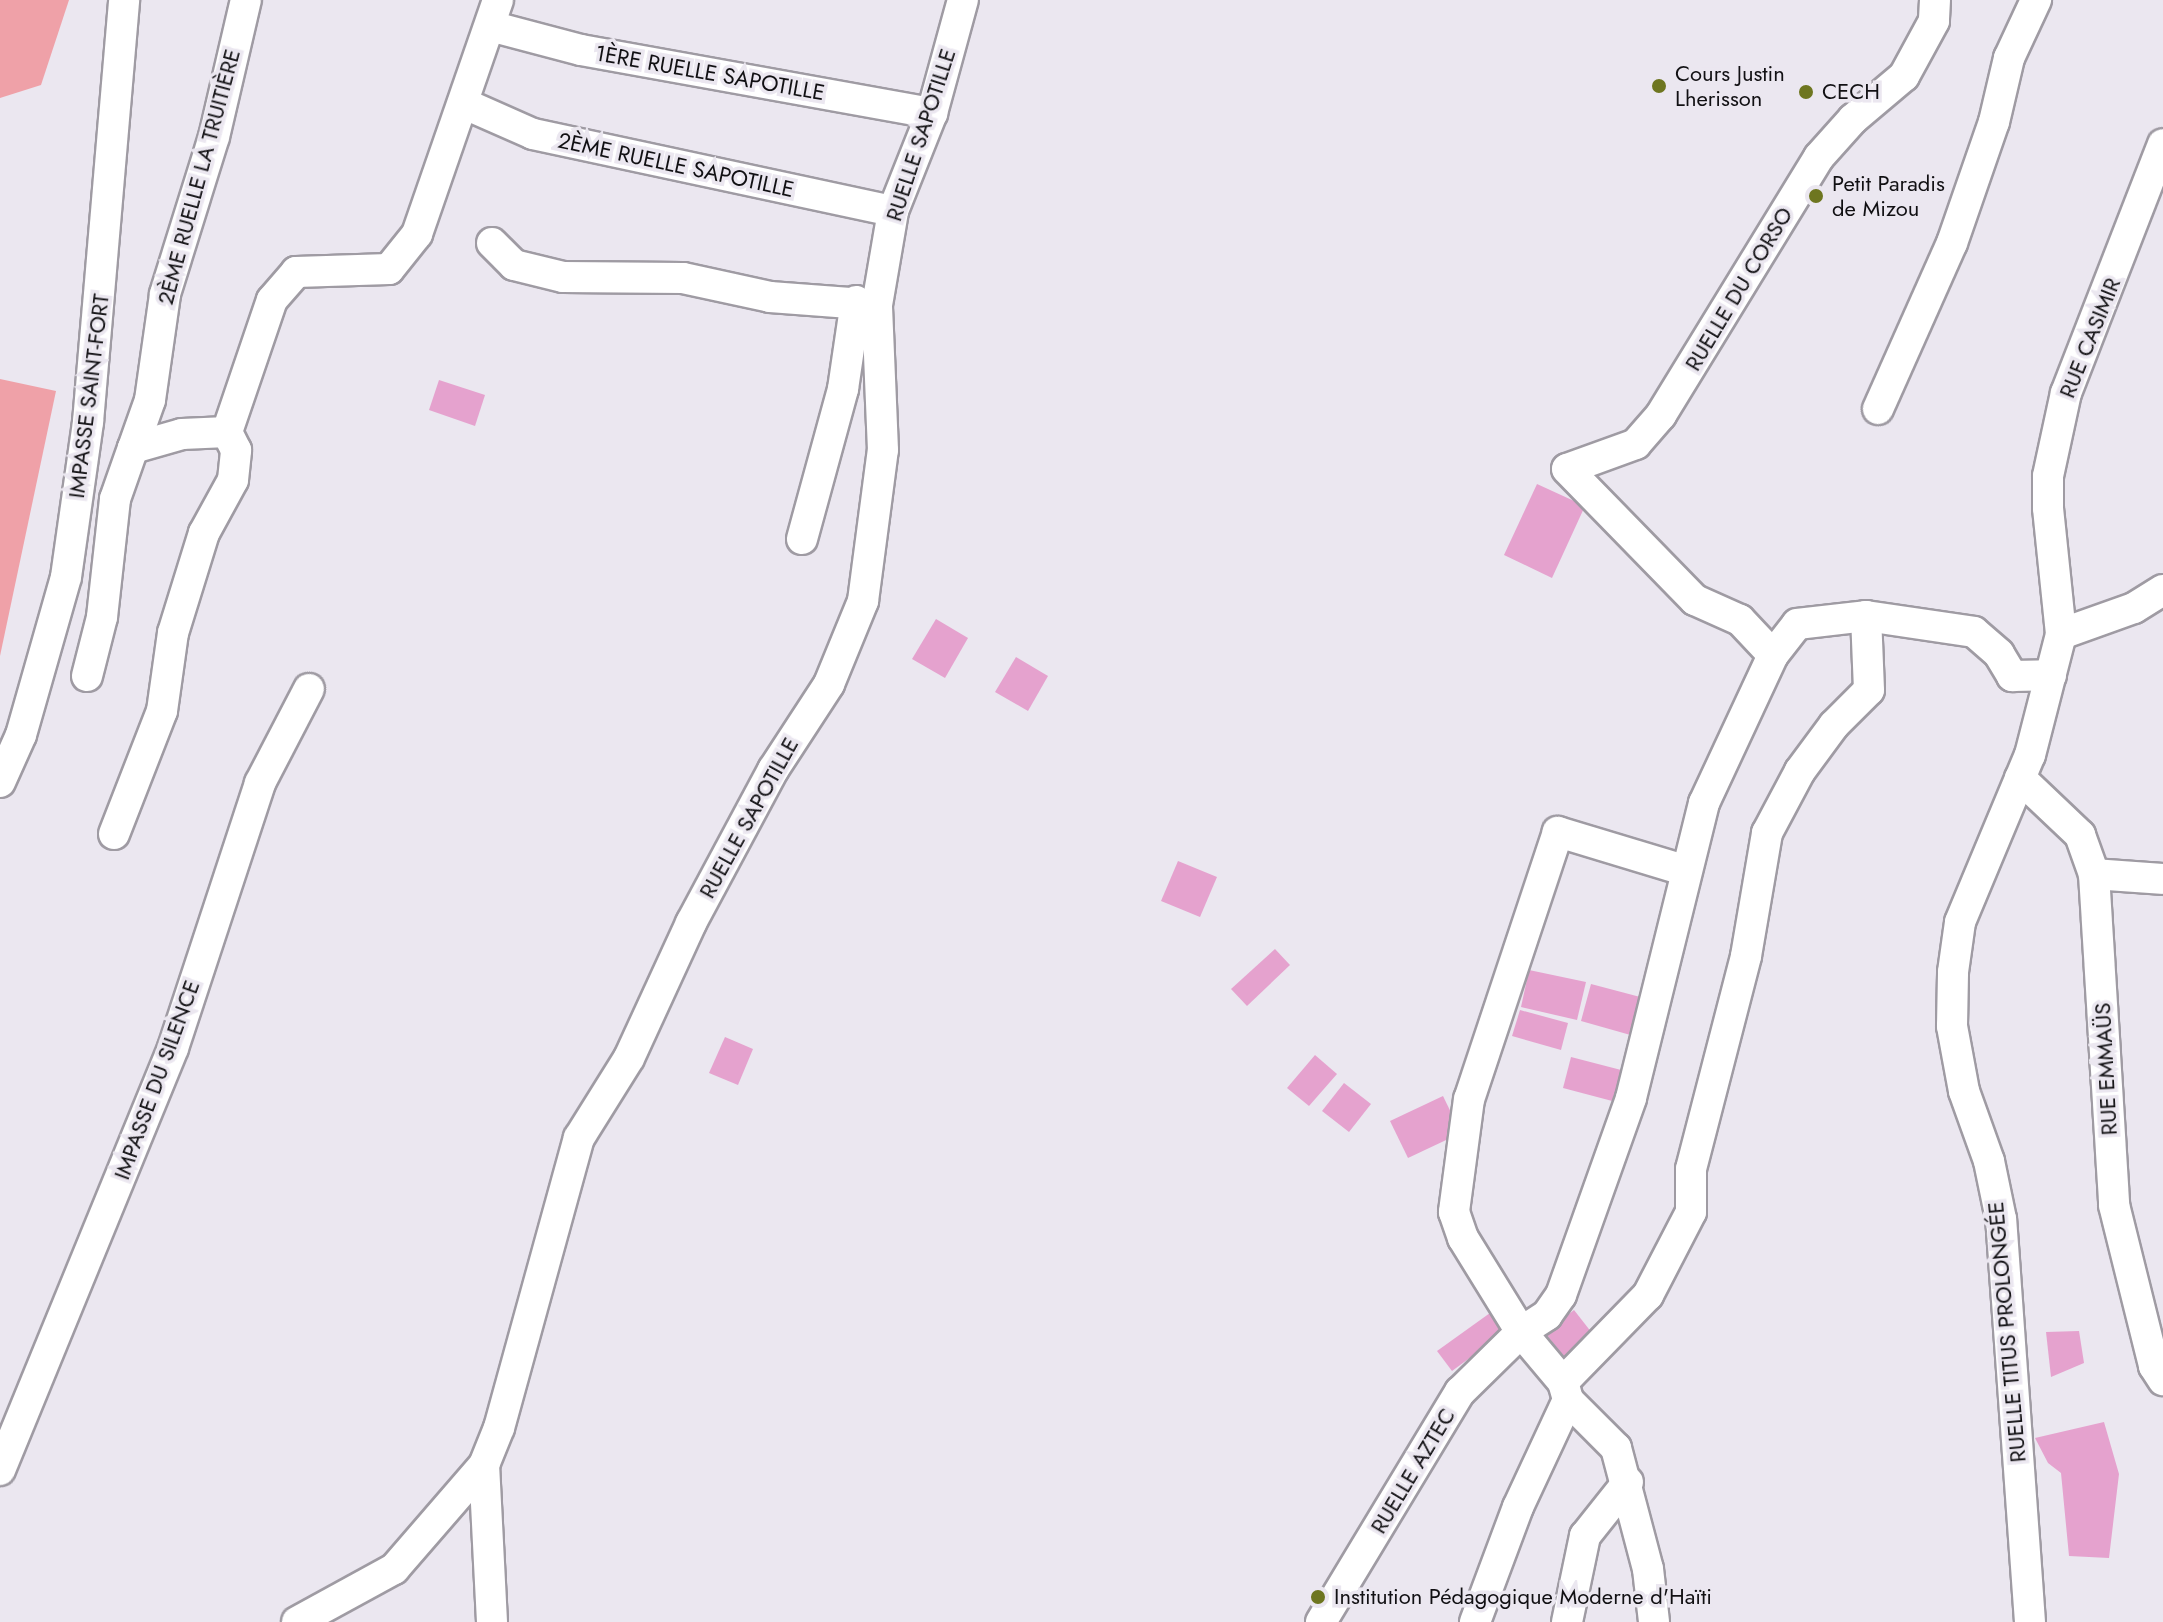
<!DOCTYPE html>
<html>
<head>
<meta charset="utf-8">
<style>
	body { margin:0 }
	#map { position:relative; width:2163px; height:1622px; overflow:hidden; background:#ebe7f0; font-family:Jost,sans-serif }
	div>[style] { position:absolute }
	.green>* { inset:0; background:#efa1a8 }
	.building>* { inset:0; background:#e5a2ce }
	.roads { filter:drop-shadow(2px 0 #9f9ba3) drop-shadow(-2px 0 #9f9ba3) drop-shadow(0 2px #9f9ba3) drop-shadow(0 -2px #9f9ba3) }
	.minor>* { height:30px; margin:-15px; padding:0 15px; transform-origin:15px; border-radius:15px; background:#fff }
	.dots>* { width:22px; height:22px; translate:-50% -50%; box-sizing:border-box; border:4px solid #ebe7f0; border-radius:50% }
	span { translate:-50% -50%; white-space:nowrap; text-align:center; line-height:1.15; -webkit-text-stroke:7px #ebe7f0; paint-order:stroke }
	.street-label { font-size:22px; color:#111013 }
	.poi-label { font-size:22px; color:#111013 }
	.left { translate:0 -50%; text-align:left }
</style>
</head>
<body>
<div id="map">
	<div class="green">
		<i style="clip-path:polygon(0 0,69px 0,41px 85px,0 98px)"></i>
		<i style="clip-path:polygon(0 379px,56px 391px,0 656px)"></i>
	</div>
	<div class="building">
		<i style="clip-path:polygon(439px 380px,485px 395px,475px 426px,429px 410px)"></i>
		<i style="clip-path:polygon(1537px 484px,1585px 506px,1552px 578px,1504px 555px)"></i>
		<i style="clip-path:polygon(936px 619px,968px 638px,945px 678px,912px 659px)"></i>
		<i style="clip-path:polygon(1016px 657px,1048px 676px,1028px 711px,995px 692px)"></i>
		<i style="clip-path:polygon(1178px 861px,1217px 877px,1200px 917px,1161px 901px)"></i>
		<i style="clip-path:polygon(1275px 949px,1290px 965px,1247px 1006px,1231px 989px)"></i>
		<i style="clip-path:polygon(1529px 970px,1586px 982px,1577px 1020px,1521px 1007px)"></i>
		<i style="clip-path:polygon(1591px 984px,1644px 998px,1634px 1036px,1581px 1021px)"></i>
		<i style="clip-path:polygon(1520px 1010px,1568px 1023px,1561px 1050px,1512px 1036px)"></i>
		<i style="clip-path:polygon(725px 1037px,753px 1049px,738px 1085px,709px 1073px)"></i>
		<i style="clip-path:polygon(1315px 1055px,1337px 1074px,1309px 1106px,1287px 1088px)"></i>
		<i style="clip-path:polygon(1571px 1057px,1625px 1071px,1616px 1102px,1563px 1088px)"></i>
		<i style="clip-path:polygon(1344px 1083px,1371px 1104px,1349px 1132px,1322px 1111px)"></i>
		<i style="clip-path:polygon(1443px 1096px,1461px 1133px,1408px 1158px,1390px 1121px)"></i>
		<i style="clip-path:polygon(1574px 1310px,1599px 1342px,1570px 1364px,1545px 1333px)"></i>
		<i style="clip-path:polygon(1490px 1313px,1505px 1332px,1452px 1371px,1437px 1351px)"></i>
		<i style="clip-path:polygon(2079px 1331px,2084px 1363px,2051px 1377px,2046px 1332px)"></i>
		<i style="clip-path:polygon(2104px 1422px,2119px 1474px,2109px 1558px,2069px 1556px,2061px 1473px,2048px 1463px,2035px 1438px)"></i>
	</div>
	<div class="roads">
		<div class="minor">
			<i style="left:1935px;top:0;width:21px;rotate:93deg"></i>
			<i style="left:1934px;top:21px;width:63px;rotate:118.6deg"></i>
			<i style="left:1904px;top:76px;width:67px;rotate:139.9deg"></i>
			<i style="left:1853px;top:119px;width:51px;rotate:131.8deg"></i>
			<i style="left:1819px;top:157px;width:303px;rotate:121.5deg"></i>
			<i style="left:1661px;top:415px;width:38px;rotate:131deg"></i>
			<i style="left:1636px;top:444px;width:73px;rotate:160.1deg"></i>
			<i style="left:1567px;top:469px;width:183px;rotate:45.7deg"></i>
			<i style="left:1695px;top:600px;width:49px;rotate:24deg"></i>
			<i style="left:1740px;top:620px;width:48px;rotate:46.7deg"></i>
			<i style="left:1773px;top:655px;width:39px;rotate:-52deg"></i>
			<i style="left:1797px;top:624px;width:69px;rotate:-6.6deg"></i>
			<i style="left:1866px;top:616px;width:109px;rotate:8.4deg"></i>
			<i style="left:1974px;top:632px;width:33px;rotate:41deg"></i>
			<i style="left:1999px;top:654px;width:26px;rotate:59deg"></i>
			<i style="left:2012px;top:676px;width:39px;rotate:-1deg"></i>
			<i style="left:490px;top:26px;width:94px;rotate:14.8deg"></i>
			<i style="left:581px;top:50px;width:357px;rotate:10.2deg"></i>
			<i style="left:465px;top:104px;width:74px;rotate:23.8deg"></i>
			<i style="left:533px;top:134px;width:368px;rotate:12.1deg"></i>
			<i style="left:492px;top:243px;width:31px;rotate:45deg"></i>
			<i style="left:514px;top:265px;width:50px;rotate:13.8deg"></i>
			<i style="left:563px;top:277px;width:120px;rotate:0.5deg"></i>
			<i style="left:683px;top:278px;width:89px;rotate:12.3deg"></i>
			<i style="left:770px;top:297px;width:107px;rotate:4.3deg"></i>
			<i style="left:1878px;top:409px;width:182px;rotate:-66deg"></i>
			<i style="left:1952px;top:243px;width:128px;rotate:-70.9deg"></i>
			<i style="left:1994px;top:122px;width:66px;rotate:-76.8deg"></i>
			<i style="left:2009px;top:58px;width:64px;rotate:-65deg"></i>
			<i style="left:133px;top:448px;width:51px;rotate:-70.5deg"></i>
			<i style="left:150px;top:400px;width:107px;rotate:-81.9deg"></i>
			<i style="left:165px;top:294px;width:164px;rotate:-72.7deg"></i>
			<i style="left:214px;top:137px;width:141px;rotate:-76.9deg"></i>
			<i style="left:802px;top:539px;width:156px;rotate:-74.7deg"></i>
			<i style="left:843px;top:389px;width:89px;rotate:-81.6deg"></i>
			<i style="left:2061px;top:634px;width:77px;rotate:-19.6deg"></i>
			<i style="left:2134px;top:608px;width:34px;rotate:-32deg"></i>
			<i style="left:87px;top:676px;width:61px;rotate:-75.7deg"></i>
			<i style="left:102px;top:617px;width:119px;rotate:-83.7deg"></i>
			<i style="left:115px;top:499px;width:54px;rotate:-70.6deg"></i>
			<i style="left:133px;top:448px;width:51px;rotate:-15.9deg"></i>
			<i style="left:182px;top:434px;width:45px;rotate:-2.5deg"></i>
			<i style="left:2020px;top:778px;width:83px;rotate:43.5deg"></i>
			<i style="left:2080px;top:835px;width:41px;rotate:70.3deg"></i>
			<i style="left:2094px;top:874px;width:332px;rotate:86.5deg"></i>
			<i style="left:2114px;top:1205px;width:166px;rotate:76deg"></i>
			<i style="left:2154px;top:1366px;width:17px;rotate:57deg"></i>
			<i style="left:0;top:782px;width:51px;rotate:-65.9deg"></i>
			<i style="left:21px;top:735px;width:164px;rotate:-74.1deg"></i>
			<i style="left:66px;top:577px;width:157px;rotate:-81.9deg"></i>
			<i style="left:88px;top:422px;width:424px;rotate:-85.1deg"></i>
			<i style="left:114px;top:834px;width:132px;rotate:-68.7deg"></i>
			<i style="left:162px;top:711px;width:79px;rotate:-82deg"></i>
			<i style="left:173px;top:633px;width:105px;rotate:-72.8deg"></i>
			<i style="left:204px;top:533px;width:60px;rotate:-61.3deg"></i>
			<i style="left:233px;top:480px;width:30px;rotate:-84deg"></i>
			<i style="left:236px;top:450px;width:20px;rotate:-117deg"></i>
			<i style="left:227px;top:432px;width:139px;rotate:-71.2deg"></i>
			<i style="left:272px;top:300px;width:37px;rotate:-49deg"></i>
			<i style="left:296px;top:272px;width:93px;rotate:-1.8deg"></i>
			<i style="left:389px;top:269px;width:45px;rotate:-51.3deg"></i>
			<i style="left:417px;top:234px;width:248px;rotate:-70.9deg"></i>
			<i style="left:1684px;top:870px;width:132px;rotate:-163.2deg"></i>
			<i style="left:1558px;top:832px;width:281px;rotate:108.4deg"></i>
			<i style="left:1469px;top:1099px;width:114px;rotate:97.6deg"></i>
			<i style="left:1454px;top:1212px;width:28px;rotate:71deg"></i>
			<i style="left:1463px;top:1238px;width:110px;rotate:58.3deg"></i>
			<i style="left:1521px;top:1332px;width:31px;rotate:-33deg"></i>
			<i style="left:1547px;top:1315px;width:24px;rotate:-55deg"></i>
			<i style="left:1561px;top:1295px;width:209px;rotate:-70.4deg"></i>
			<i style="left:1631px;top:1098px;width:304px;rotate:-76.1deg"></i>
			<i style="left:1704px;top:803px;width:163px;rotate:-65deg"></i>
			<i style="left:2094px;top:874px;width:69px;rotate:4.1deg"></i>
			<i style="left:1563px;top:1382px;width:122px;rotate:-45.7deg"></i>
			<i style="left:1648px;top:1295px;width:93px;rotate:-62.6deg"></i>
			<i style="left:1691px;top:1212px;width:43px;rotate:-90deg"></i>
			<i style="left:1691px;top:1169px;width:220px;rotate:-75.5deg"></i>
			<i style="left:1746px;top:956px;width:125px;rotate:-80.3deg"></i>
			<i style="left:1767px;top:833px;width:70px;rotate:-62deg"></i>
			<i style="left:1800px;top:771px;width:57px;rotate:-53.5deg"></i>
			<i style="left:1834px;top:725px;width:49px;rotate:-45deg"></i>
			<i style="left:1869px;top:690px;width:74px;rotate:-92.3deg"></i>
			<i style="left:0;top:1470px;width:456px;rotate:-67.7deg"></i>
			<i style="left:173px;top:1048px;width:279px;rotate:-71.8deg"></i>
			<i style="left:260px;top:783px;width:106px;rotate:-62.5deg"></i>
			<i style="left:297px;top:1622px;width:111px;rotate:-28.7deg"></i>
			<i style="left:394px;top:1569px;width:138px;rotate:-49.1deg"></i>
			<i style="left:492px;top:1622px;width:157px;rotate:-92.9deg"></i>
			<i style="left:484px;top:1465px;width:40px;rotate:-68deg"></i>
			<i style="left:499px;top:1428px;width:301px;rotate:-74.6deg"></i>
			<i style="left:579px;top:1138px;width:94px;rotate:-58deg"></i>
			<i style="left:629px;top:1058px;width:149px;rotate:-65.3deg"></i>
			<i style="left:691px;top:923px;width:174px;rotate:-61.8deg"></i>
			<i style="left:773px;top:770px;width:103px;rotate:-56.9deg"></i>
			<i style="left:829px;top:684px;width:90px;rotate:-67.7deg"></i>
			<i style="left:863px;top:601px;width:152px;rotate:-82.5deg"></i>
			<i style="left:883px;top:450px;width:145px;rotate:-92.4deg"></i>
			<i style="left:877px;top:305px;width:95px;rotate:-80.3deg"></i>
			<i style="left:893px;top:211px;width:105px;rotate:-68.3deg"></i>
			<i style="left:932px;top:113px;width:117px;rotate:-74.7deg"></i>
			<i style="left:1321px;top:1622px;width:269px;rotate:-58.9deg"></i>
			<i style="left:1460px;top:1392px;width:86px;rotate:-44.5deg"></i>
			<i style="left:1521px;top:1332px;width:65px;rotate:50deg"></i>
			<i style="left:1563px;top:1382px;width:19px;rotate:74deg"></i>
			<i style="left:1568px;top:1400px;width:68px;rotate:45deg"></i>
			<i style="left:1616px;top:1448px;width:125px;rotate:75.2deg"></i>
			<i style="left:1648px;top:1569px;width:53px;rotate:83.5deg"></i>
			<i style="left:1475px;top:1622px;width:123px;rotate:-69.5deg"></i>
			<i style="left:1518px;top:1507px;width:118px;rotate:-65deg"></i>
			<i style="left:1567px;top:1622px;width:88px;rotate:-78.2deg"></i>
			<i style="left:1585px;top:1536px;width:69px;rotate:-51.5deg"></i>
			<i style="left:2030px;top:1622px;width:404px;rotate:-94.1deg"></i>
			<i style="left:2001px;top:1219px;width:59px;rotate:-101.7deg"></i>
			<i style="left:1989px;top:1161px;width:74px;rotate:-109.7deg"></i>
			<i style="left:1964px;top:1091px;width:66px;rotate:-100.5deg"></i>
			<i style="left:1952px;top:1026px;width:54px;rotate:-88.9deg"></i>
			<i style="left:1953px;top:972px;width:50px;rotate:-82deg"></i>
			<i style="left:1960px;top:922px;width:181px;rotate:-67.3deg"></i>
			<i style="left:2030px;top:755px;width:125px;rotate:-75.6deg"></i>
			<i style="left:2061px;top:634px;width:127px;rotate:-95.9deg"></i>
			<i style="left:2048px;top:508px;width:32px;rotate:-90deg"></i>
			<i style="left:2048px;top:476px;width:85px;rotate:-77.8deg"></i>
			<i style="left:2066px;top:393px;width:267px;rotate:-68.7deg"></i>
		</div>
	</div>
	<div class="dots">
		<i style="left:1659px;top:86px;background:#6e7620"></i>
		<i style="left:1806px;top:92px;background:#6e7620"></i>
		<i style="left:1816px;top:196px;background:#6e7620"></i>
		<i style="left:1318px;top:1597px;background:#6e7620"></i>
	</div>
	<div class="street-label">
		<span style="left:710px;top:73px;rotate:10deg">1ÈRE RUELLE SAPOTILLE</span>
		<span style="left:921px;top:135px;rotate:-72deg">RUELLE SAPOTILLE</span>
		<span style="left:676px;top:165px;rotate:12deg">2ÈME RUELLE SAPOTILLE</span>
		<span style="left:199px;top:177px;rotate:-75deg">2ÈME RUELLE LA TRUITIÈRE</span>
		<span style="left:1739px;top:289px;rotate:-59deg">RUELLE DU CORSO</span>
		<span style="left:2090px;top:338px;rotate:-68deg">RUE CASIMIR</span>
		<span style="left:89px;top:396px;rotate:-83deg">IMPASSE SAINT-FORT</span>
		<span style="left:749px;top:818px;rotate:-61deg">RUELLE SAPOTILLE</span>
		<span style="left:2106px;top:1069px;rotate:-93deg">RUE EMMAÜS</span>
		<span style="left:157px;top:1080px;rotate:-70deg">IMPASSE DU SILENCE</span>
		<span style="left:2007px;top:1332px;rotate:-95deg">RUELLE TITUS PROLONGÉE</span>
		<span style="left:1413px;top:1471px;rotate:-59deg">RUELLE AZTEC</span>
	</div>
	<div class="poi-label">
		<span class="left" style="left:1675px;top:86px">Cours Justin<br>Lherisson</span>
		<span class="left" style="left:1822px;top:92px">CECH</span>
		<span class="left" style="left:1832px;top:196px">Petit Paradis<br>de Mizou</span>
		<span class="left" style="left:1334px;top:1597px">Institution Pédagogique Moderne d'Haïti</span>
	</div>
</div>
</body>
</html>
